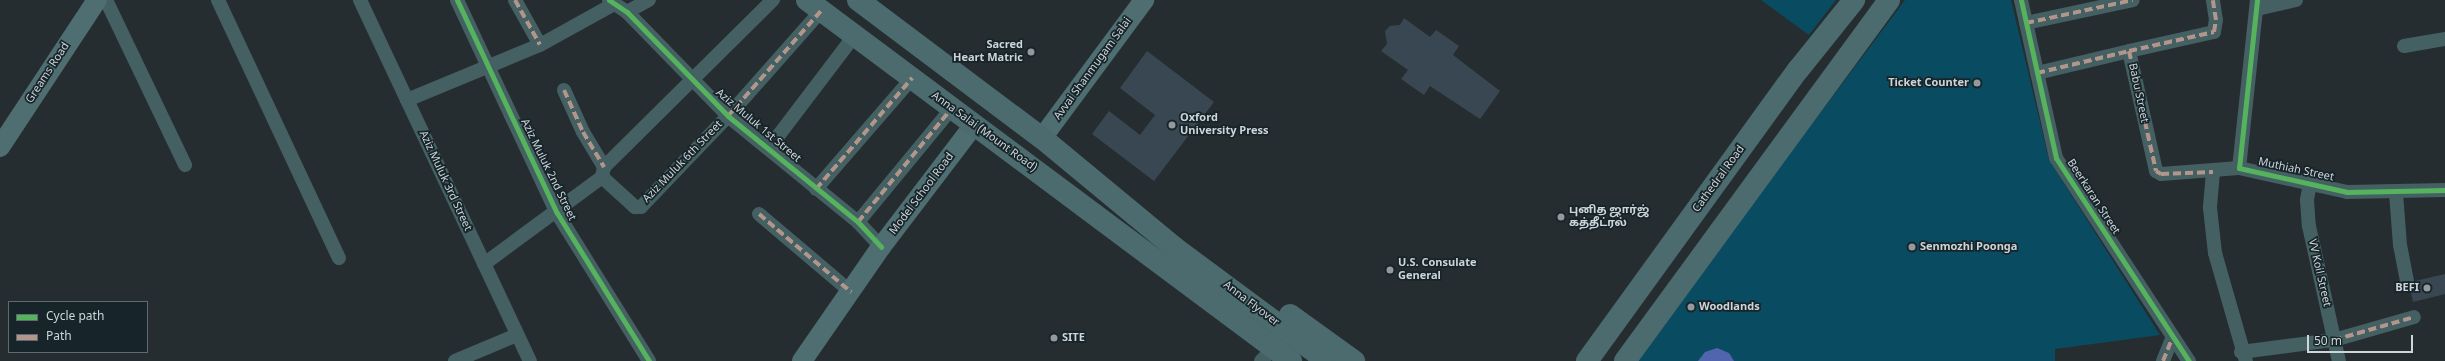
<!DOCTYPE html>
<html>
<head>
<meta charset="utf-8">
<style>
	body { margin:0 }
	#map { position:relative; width:2445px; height:361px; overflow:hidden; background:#262d30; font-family:Georgia,"Noto Sans Tamil",serif }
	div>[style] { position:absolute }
	.green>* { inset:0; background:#094b60 }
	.water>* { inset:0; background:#5165ae }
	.building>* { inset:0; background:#394752 }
	.street>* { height:14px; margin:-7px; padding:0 7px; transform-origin:7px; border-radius:7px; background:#446063 }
	.secondary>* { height:20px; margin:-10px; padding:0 10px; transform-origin:10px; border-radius:10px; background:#4e6e71 }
	.primary>* { height:22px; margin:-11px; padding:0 11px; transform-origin:11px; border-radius:11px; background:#4b6b6e }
	.quiet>* { height:4px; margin-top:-2px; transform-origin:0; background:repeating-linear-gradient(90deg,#b2968c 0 8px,transparent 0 12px) }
	.cycleway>* { height:5px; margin:-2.5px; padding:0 2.5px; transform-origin:2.5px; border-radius:2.5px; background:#56b35d }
	.dots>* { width:11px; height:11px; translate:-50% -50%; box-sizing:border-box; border:2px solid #17252a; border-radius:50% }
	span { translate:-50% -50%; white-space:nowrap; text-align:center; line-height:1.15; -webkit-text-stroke:3.5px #17252a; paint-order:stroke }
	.poi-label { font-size:11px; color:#cdd5d9; font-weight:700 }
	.right { translate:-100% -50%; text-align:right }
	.left { translate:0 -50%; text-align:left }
	.street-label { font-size:11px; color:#cdd5d9 }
	.legend { position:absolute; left:8px; top:301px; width:140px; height:52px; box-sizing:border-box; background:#17252a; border:1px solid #606b70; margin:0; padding:5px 7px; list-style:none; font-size:12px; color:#cdd5d9 }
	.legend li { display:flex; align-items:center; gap:8px; height:20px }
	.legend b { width:20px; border:1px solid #606b70 }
	.scale { position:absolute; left:2307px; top:335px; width:106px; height:18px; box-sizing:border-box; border:2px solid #cdd5d9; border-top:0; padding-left:5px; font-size:12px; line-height:14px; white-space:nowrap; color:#cdd5d9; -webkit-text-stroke:3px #17252a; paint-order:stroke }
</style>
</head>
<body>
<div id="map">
	<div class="green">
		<i style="clip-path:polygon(1761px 0,1836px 0,1809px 35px)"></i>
		<i style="clip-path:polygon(1905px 0,2011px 0,2049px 160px,2160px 335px,2055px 349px,2055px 361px,1634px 361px)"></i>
	</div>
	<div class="water">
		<i style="clip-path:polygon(1717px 348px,1729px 353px,1734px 361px,1698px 361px,1705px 352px)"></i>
	</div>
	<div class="building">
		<i style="clip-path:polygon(1404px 18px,1430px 37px,1436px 30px,1459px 46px,1453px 55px,1500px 91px,1480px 119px,1430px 86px,1424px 95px,1401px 79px,1408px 70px,1381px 51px,1387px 44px,1385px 31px,1390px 26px,1400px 25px)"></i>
		<i style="clip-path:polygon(1147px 51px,1214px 102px,1154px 181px,1092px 134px,1109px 111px,1140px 135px,1155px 115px,1120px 88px)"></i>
		<i style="clip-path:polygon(2445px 274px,2445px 294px,2413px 302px,2410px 289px,2415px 281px)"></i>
	</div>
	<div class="street">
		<i style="left:106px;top:0;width:183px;rotate:64.4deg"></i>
		<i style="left:218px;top:0;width:285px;rotate:64.9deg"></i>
		<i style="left:360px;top:0;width:399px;rotate:64.8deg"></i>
		<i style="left:457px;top:0;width:235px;rotate:64.9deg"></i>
		<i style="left:557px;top:213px;width:174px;rotate:58.1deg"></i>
		<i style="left:515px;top:0;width:51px;rotate:60.9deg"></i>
		<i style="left:609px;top:0;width:22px;rotate:34deg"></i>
		<i style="left:627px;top:12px;width:145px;rotate:45.8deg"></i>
		<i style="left:728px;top:116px;width:168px;rotate:39.2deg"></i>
		<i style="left:858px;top:222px;width:34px;rotate:47deg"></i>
		<i style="left:2021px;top:0;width:162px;rotate:77.5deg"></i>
		<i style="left:2056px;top:158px;width:243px;rotate:56.8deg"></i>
		<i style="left:2257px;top:0;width:169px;rotate:96.1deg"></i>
		<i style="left:2239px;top:168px;width:111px;rotate:12.5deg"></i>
		<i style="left:2347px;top:192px;width:98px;rotate:-1.2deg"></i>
		<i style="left:2257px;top:9px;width:40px;rotate:-13deg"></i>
		<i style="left:627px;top:12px;width:25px;rotate:-29deg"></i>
		<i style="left:2026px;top:23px;width:109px;rotate:-12.1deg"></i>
		<i style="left:2404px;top:46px;width:42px;rotate:-9.7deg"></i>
		<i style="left:2129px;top:51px;width:87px;rotate:-12.6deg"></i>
		<i style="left:2214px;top:32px;width:12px;rotate:-81deg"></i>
		<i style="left:2216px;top:20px;width:20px;rotate:-99deg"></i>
		<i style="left:2037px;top:73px;width:95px;rotate:-13.4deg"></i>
		<i style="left:2129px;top:51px;width:123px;rotate:77.3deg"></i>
		<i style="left:2156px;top:171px;width:6px;rotate:31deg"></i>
		<i style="left:2161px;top:174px;width:78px;rotate:-4.4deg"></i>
		<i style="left:564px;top:90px;width:46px;rotate:65.7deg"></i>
		<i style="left:583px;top:132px;width:41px;rotate:59deg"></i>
		<i style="left:407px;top:100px;width:144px;rotate:-22.5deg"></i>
		<i style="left:540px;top:45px;width:85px;rotate:-29deg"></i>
		<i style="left:769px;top:148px;width:141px;rotate:-52.8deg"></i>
		<i style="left:2213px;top:172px;width:36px;rotate:95deg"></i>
		<i style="left:2210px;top:208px;width:45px;rotate:83.7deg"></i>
		<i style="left:2215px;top:253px;width:112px;rotate:74deg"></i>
		<i style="left:602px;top:177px;width:45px;rotate:42.3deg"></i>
		<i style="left:635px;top:207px;width:6px"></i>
		<i style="left:641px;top:207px;width:126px;rotate:-46.3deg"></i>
		<i style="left:728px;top:116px;width:140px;rotate:-48.5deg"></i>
		<i style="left:2310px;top:184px;width:16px;rotate:101deg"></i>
		<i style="left:2307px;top:200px;width:26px;rotate:86deg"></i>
		<i style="left:2309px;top:226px;width:138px;rotate:77.5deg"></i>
		<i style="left:816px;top:189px;width:147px;rotate:-49.1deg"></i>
		<i style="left:2396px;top:193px;width:52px;rotate:85.6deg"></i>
		<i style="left:2400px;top:245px;width:37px;rotate:79deg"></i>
		<i style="left:759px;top:214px;width:121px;rotate:40.3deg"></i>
		<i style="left:858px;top:222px;width:146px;rotate:-50.5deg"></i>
		<i style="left:484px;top:264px;width:147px;rotate:-36.4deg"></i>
		<i style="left:602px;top:177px;width:10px;rotate:-79deg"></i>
		<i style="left:604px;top:167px;width:238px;rotate:-44.7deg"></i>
		<i style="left:2241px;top:352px;width:94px;rotate:-7.4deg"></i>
		<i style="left:2334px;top:340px;width:83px;rotate:-16deg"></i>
		<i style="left:455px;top:361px;width:67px;rotate:-22.8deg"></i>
		<i style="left:1261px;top:361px;width:7px;rotate:-45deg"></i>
		<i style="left:2163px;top:361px;width:24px;rotate:-68deg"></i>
	</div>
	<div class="secondary">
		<i style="left:1042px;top:138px;width:172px;rotate:-53.5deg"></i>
		<i style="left:0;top:147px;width:176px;rotate:-56.6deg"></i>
		<i style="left:802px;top:361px;width:139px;rotate:-55.3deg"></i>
		<i style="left:881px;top:247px;width:153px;rotate:-52.7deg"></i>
	</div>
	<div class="primary">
		<i style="left:807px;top:0;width:604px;rotate:36.72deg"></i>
		<i style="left:858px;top:0;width:230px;rotate:36.9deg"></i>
		<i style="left:1042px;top:138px;width:173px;rotate:39.6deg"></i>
		<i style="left:1175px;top:248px;width:189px;rotate:36.6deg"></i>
		<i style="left:1290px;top:315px;width:79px;rotate:35.7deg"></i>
		<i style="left:1587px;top:361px;width:359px;rotate:-54.1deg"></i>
		<i style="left:1798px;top:70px;width:90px;rotate:-51.3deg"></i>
		<i style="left:1625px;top:361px;width:447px;rotate:-53.8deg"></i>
	</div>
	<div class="quiet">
		<i style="left:515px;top:0;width:51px;rotate:60.9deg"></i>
		<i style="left:2026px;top:23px;width:109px;rotate:-12.1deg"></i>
		<i style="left:2129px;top:51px;width:87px;rotate:-12.6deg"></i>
		<i style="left:2214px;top:32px;width:12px;rotate:-81deg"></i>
		<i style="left:2216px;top:20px;width:20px;rotate:-99deg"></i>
		<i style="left:2037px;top:73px;width:95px;rotate:-13.4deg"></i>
		<i style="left:2129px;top:51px;width:123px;rotate:77.3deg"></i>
		<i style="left:2156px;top:171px;width:6px;rotate:31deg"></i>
		<i style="left:2161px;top:174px;width:52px;rotate:-2.2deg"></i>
		<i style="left:564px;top:90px;width:46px;rotate:65.7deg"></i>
		<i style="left:583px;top:132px;width:41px;rotate:59deg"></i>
		<i style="left:728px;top:116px;width:140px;rotate:-48.5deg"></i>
		<i style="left:816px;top:189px;width:147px;rotate:-49.1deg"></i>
		<i style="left:759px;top:214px;width:121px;rotate:40.3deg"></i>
		<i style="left:858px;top:222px;width:146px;rotate:-50.5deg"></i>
		<i style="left:2334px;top:340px;width:83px;rotate:-16deg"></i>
		<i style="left:2163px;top:361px;width:24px;rotate:-68deg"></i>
	</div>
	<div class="cycleway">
		<i style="left:457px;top:0;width:235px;rotate:64.9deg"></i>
		<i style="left:557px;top:213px;width:174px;rotate:58.1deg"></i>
		<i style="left:609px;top:0;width:22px;rotate:34deg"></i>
		<i style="left:627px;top:12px;width:145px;rotate:45.8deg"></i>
		<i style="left:728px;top:116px;width:168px;rotate:39.2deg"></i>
		<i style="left:858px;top:222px;width:34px;rotate:47deg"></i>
		<i style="left:2021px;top:0;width:162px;rotate:77.5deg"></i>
		<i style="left:2056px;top:158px;width:243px;rotate:56.8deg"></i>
		<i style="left:2257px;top:0;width:169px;rotate:96.1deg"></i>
		<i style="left:2239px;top:168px;width:111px;rotate:12.5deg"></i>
		<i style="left:2347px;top:192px;width:98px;rotate:-1.2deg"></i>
	</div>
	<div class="dots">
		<i style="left:1031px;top:52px;background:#939a9e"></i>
		<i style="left:1977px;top:83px;background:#939a9e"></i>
		<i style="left:1172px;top:125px;background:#939a9e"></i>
		<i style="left:1561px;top:217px;background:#939a9e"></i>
		<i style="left:1912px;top:247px;background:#939a9e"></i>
		<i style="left:1390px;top:270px;background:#939a9e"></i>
		<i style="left:2427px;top:288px;background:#939a9e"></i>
		<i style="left:1691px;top:307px;background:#939a9e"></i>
		<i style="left:1054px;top:338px;background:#939a9e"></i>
	</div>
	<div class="poi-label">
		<span class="right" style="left:1023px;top:52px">Sacred<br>Heart Matric</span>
		<span class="right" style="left:1969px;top:83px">Ticket Counter</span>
		<span class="left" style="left:1180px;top:125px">Oxford<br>University Press</span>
		<span class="left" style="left:1569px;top:217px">புனித ஜார்ஜ்<br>கத்தீட்ரல்</span>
		<span class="left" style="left:1920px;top:247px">Senmozhi Poonga</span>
		<span class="left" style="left:1398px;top:270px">U.S. Consulate<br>General</span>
		<span class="right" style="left:2419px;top:288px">BEFI</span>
		<span class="left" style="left:1699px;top:307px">Woodlands</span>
		<span class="left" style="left:1062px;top:338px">SITE</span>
	</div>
	<div class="street-label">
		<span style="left:1093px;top:69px;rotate:-54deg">Avvai Shanmugam Salai</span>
		<span style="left:48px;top:73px;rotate:-57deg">Greams Road</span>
		<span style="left:2138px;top:93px;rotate:78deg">Babu Street</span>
		<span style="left:758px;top:126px;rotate:40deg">Aziz Muluk 1st Street</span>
		<span style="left:984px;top:132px;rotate:36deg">Anna Salai (Mount Road)</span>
		<span style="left:683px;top:162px;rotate:-46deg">Aziz Muluk 6th Street</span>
		<span style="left:548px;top:170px;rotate:64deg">Aziz Muluk 2nd Street</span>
		<span style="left:2296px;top:170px;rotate:12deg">Muthiah Street</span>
		<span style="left:1719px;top:179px;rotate:-54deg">Cathedral Road</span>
		<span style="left:445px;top:181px;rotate:65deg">Aziz Muluk 3rd Street</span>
		<span style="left:922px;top:194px;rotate:-53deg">Model School Road</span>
		<span style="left:2093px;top:197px;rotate:57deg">Beerkaran Street</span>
		<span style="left:2319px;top:273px;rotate:77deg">VV Koil Street</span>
		<span style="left:1251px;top:304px;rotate:37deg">Anna Flyover</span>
	</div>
	<ul class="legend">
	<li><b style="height:5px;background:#56b35d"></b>Cycle path</li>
	<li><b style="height:5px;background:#b2968c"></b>Path</li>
	</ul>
	<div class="scale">50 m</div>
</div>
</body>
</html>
